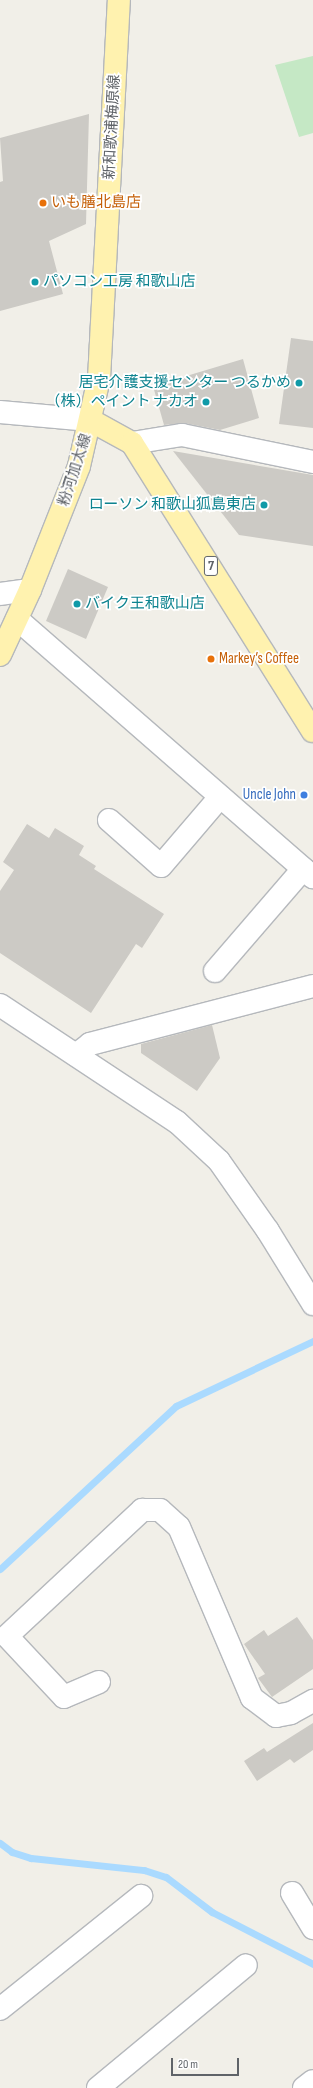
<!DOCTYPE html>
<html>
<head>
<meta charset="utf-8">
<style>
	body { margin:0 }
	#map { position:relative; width:313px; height:2088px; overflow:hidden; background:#f1efe8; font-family:"Sofia Sans Condensed","Noto Sans JP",sans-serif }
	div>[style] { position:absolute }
	.green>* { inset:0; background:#c5e8c5 }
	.stream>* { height:7px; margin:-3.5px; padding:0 3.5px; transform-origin:3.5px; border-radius:3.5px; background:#aadaff }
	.building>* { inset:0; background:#cccac5 }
	.roads { filter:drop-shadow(1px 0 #b5b8bc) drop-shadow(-1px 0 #b5b8bc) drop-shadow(0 1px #b5b8bc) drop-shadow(0 -1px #b5b8bc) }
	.minor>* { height:22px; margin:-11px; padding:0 11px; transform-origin:11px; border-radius:11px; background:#fff }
	.secondary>* { height:22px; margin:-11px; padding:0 11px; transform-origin:11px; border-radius:11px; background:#fff }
	.primary>* { height:22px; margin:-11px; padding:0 11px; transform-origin:11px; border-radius:11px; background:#fff2af }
	.dots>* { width:11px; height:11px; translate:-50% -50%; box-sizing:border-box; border:2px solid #fff; border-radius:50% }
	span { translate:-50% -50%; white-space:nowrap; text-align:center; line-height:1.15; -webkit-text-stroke:3.5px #fff; paint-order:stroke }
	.shield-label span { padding:1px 3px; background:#fff; border:1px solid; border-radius:3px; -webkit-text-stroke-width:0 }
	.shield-label { font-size:14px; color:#5f6368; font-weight:700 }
	.street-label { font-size:15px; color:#5f6368 }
	.food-label { font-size:15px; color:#c56008 }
	.left { translate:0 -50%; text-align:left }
	.culture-label { font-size:15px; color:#0d838f }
	.right { translate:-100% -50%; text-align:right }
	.shop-label { font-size:15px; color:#366cbe }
	.scale { position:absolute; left:171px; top:2058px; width:68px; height:18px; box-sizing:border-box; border:2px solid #5f6368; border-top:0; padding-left:5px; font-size:12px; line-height:14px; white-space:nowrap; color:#5f6368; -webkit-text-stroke:3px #fff; paint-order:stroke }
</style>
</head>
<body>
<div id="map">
	<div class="green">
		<i style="clip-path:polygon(313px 56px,313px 133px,299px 137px,275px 65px)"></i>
	</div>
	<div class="stream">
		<i style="left:0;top:1569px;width:240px;rotate:-42.8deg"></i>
		<i style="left:176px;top:1406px;width:152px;rotate:-25.4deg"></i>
		<i style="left:0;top:1843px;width:15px;rotate:37deg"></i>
		<i style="left:12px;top:1852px;width:20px;rotate:18deg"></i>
		<i style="left:31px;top:1858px;width:114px;rotate:6.1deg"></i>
		<i style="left:144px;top:1870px;width:23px;rotate:18deg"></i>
		<i style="left:166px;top:1877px;width:58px;rotate:37.3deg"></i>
		<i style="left:212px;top:1912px;width:114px;rotate:27.2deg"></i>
	</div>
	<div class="building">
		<i style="clip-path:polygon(89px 114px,86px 224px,49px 241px,63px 294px,0 311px,0 182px,3px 181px,0 138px)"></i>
		<i style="clip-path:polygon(291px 338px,313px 341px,313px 428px,279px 424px)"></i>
		<i style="clip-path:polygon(243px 359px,259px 418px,220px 430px,184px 423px,164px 425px,153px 386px)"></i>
		<i style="clip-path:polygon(173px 451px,313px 475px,313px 546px,239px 535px)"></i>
		<i style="clip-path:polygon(68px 569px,108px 587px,86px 639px,46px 621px)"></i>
		<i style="clip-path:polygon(27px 824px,49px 838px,55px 828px,84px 846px,79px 855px,96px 866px,94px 869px,164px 914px,142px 948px,136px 944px,91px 1013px,0 953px,0 891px,14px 870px,3px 862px)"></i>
		<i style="clip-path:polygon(212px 1025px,220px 1058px,197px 1091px,141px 1053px,141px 1044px)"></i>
		<i style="clip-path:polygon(297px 1617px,313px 1640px,313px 1669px,272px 1697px,258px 1678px,265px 1674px,244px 1644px,264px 1630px,268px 1636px)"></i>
		<i style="clip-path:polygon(313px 1723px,313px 1750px,294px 1763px,290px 1759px,257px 1781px,244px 1761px,264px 1748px,267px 1752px)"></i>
	</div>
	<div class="roads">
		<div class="minor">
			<i style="left:132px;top:443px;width:51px;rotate:-9.1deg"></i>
			<i style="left:182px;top:435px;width:134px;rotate:11.6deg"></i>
			<i style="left:0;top:594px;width:30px;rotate:-8deg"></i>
			<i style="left:17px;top:619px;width:393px;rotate:41.1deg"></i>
			<i style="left:109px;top:820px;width:69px;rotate:41.5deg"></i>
			<i style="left:161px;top:866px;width:91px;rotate:-49.5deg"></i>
			<i style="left:215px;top:971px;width:135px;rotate:-49.2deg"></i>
			<i style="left:0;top:1005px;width:212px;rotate:33.5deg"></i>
			<i style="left:177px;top:1122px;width:57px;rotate:42.9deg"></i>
			<i style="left:219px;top:1161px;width:85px;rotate:55deg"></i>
			<i style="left:268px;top:1231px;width:86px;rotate:58.3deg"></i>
			<i style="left:76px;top:1055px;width:18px;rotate:-38deg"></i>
			<i style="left:90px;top:1044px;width:230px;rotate:-14.6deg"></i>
			<i style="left:99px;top:1682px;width:38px;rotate:157deg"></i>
			<i style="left:64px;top:1697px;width:83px;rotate:-133.1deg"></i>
			<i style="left:7px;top:1636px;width:185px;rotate:-43deg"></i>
			<i style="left:142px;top:1510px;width:18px"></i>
			<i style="left:160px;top:1510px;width:25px;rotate:42deg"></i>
			<i style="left:179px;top:1527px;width:186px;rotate:66.9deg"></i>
			<i style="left:252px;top:1698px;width:30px;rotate:37deg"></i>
			<i style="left:276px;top:1716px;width:15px;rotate:-11deg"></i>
			<i style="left:291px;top:1713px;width:25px;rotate:-29deg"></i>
			<i style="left:292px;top:1893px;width:41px;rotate:59deg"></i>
			<i style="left:0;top:2009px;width:181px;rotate:-38.7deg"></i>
			<i style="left:98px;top:2088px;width:192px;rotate:-39.7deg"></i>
			<i style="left:304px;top:2088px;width:11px;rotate:-38deg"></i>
		</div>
		<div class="secondary">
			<i style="left:0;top:412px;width:90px;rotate:5.1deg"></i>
		</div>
		<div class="primary">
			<i style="left:90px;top:420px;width:48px;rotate:28.7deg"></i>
			<i style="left:132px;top:443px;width:340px;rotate:57.9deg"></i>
			<i style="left:0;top:655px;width:72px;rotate:-65.2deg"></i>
			<i style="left:30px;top:590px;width:133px;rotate:-68.4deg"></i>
			<i style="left:79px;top:466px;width:89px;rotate:-77.1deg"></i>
			<i style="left:99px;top:379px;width:380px;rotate:-87deg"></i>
		</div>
	</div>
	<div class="dots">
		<i style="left:43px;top:203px;background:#e8710a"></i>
		<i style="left:35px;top:282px;background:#0f9aa8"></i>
		<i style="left:299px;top:383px;background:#0f9aa8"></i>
		<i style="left:206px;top:402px;background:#0f9aa8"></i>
		<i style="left:264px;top:505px;background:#0f9aa8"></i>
		<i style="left:77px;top:604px;background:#0f9aa8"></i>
		<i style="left:211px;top:659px;background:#e8710a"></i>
		<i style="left:304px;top:795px;background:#3f7fe0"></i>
	</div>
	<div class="shield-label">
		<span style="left:211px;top:566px">7</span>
	</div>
	<div class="street-label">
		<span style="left:112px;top:127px;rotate:-87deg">新和歌浦梅原線</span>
		<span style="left:75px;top:470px;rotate:-72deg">粉河加太線</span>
	</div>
	<div class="food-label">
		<span class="left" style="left:51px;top:203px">いも膳北島店</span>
		<span class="left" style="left:219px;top:659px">Markey’s Coffee</span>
	</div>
	<div class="culture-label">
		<span class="left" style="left:43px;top:282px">パソコン工房 和歌山店</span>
		<span class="right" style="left:291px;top:383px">居宅介護支援センター つるかめ</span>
		<span class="right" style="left:198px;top:402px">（株）ペイント ナカオ</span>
		<span class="right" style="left:256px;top:505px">ローソン 和歌山狐島東店</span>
		<span class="left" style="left:85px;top:604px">バイク王和歌山店</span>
	</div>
	<div class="shop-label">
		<span class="right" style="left:296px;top:795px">Uncle John</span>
	</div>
	<div class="scale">20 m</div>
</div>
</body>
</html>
